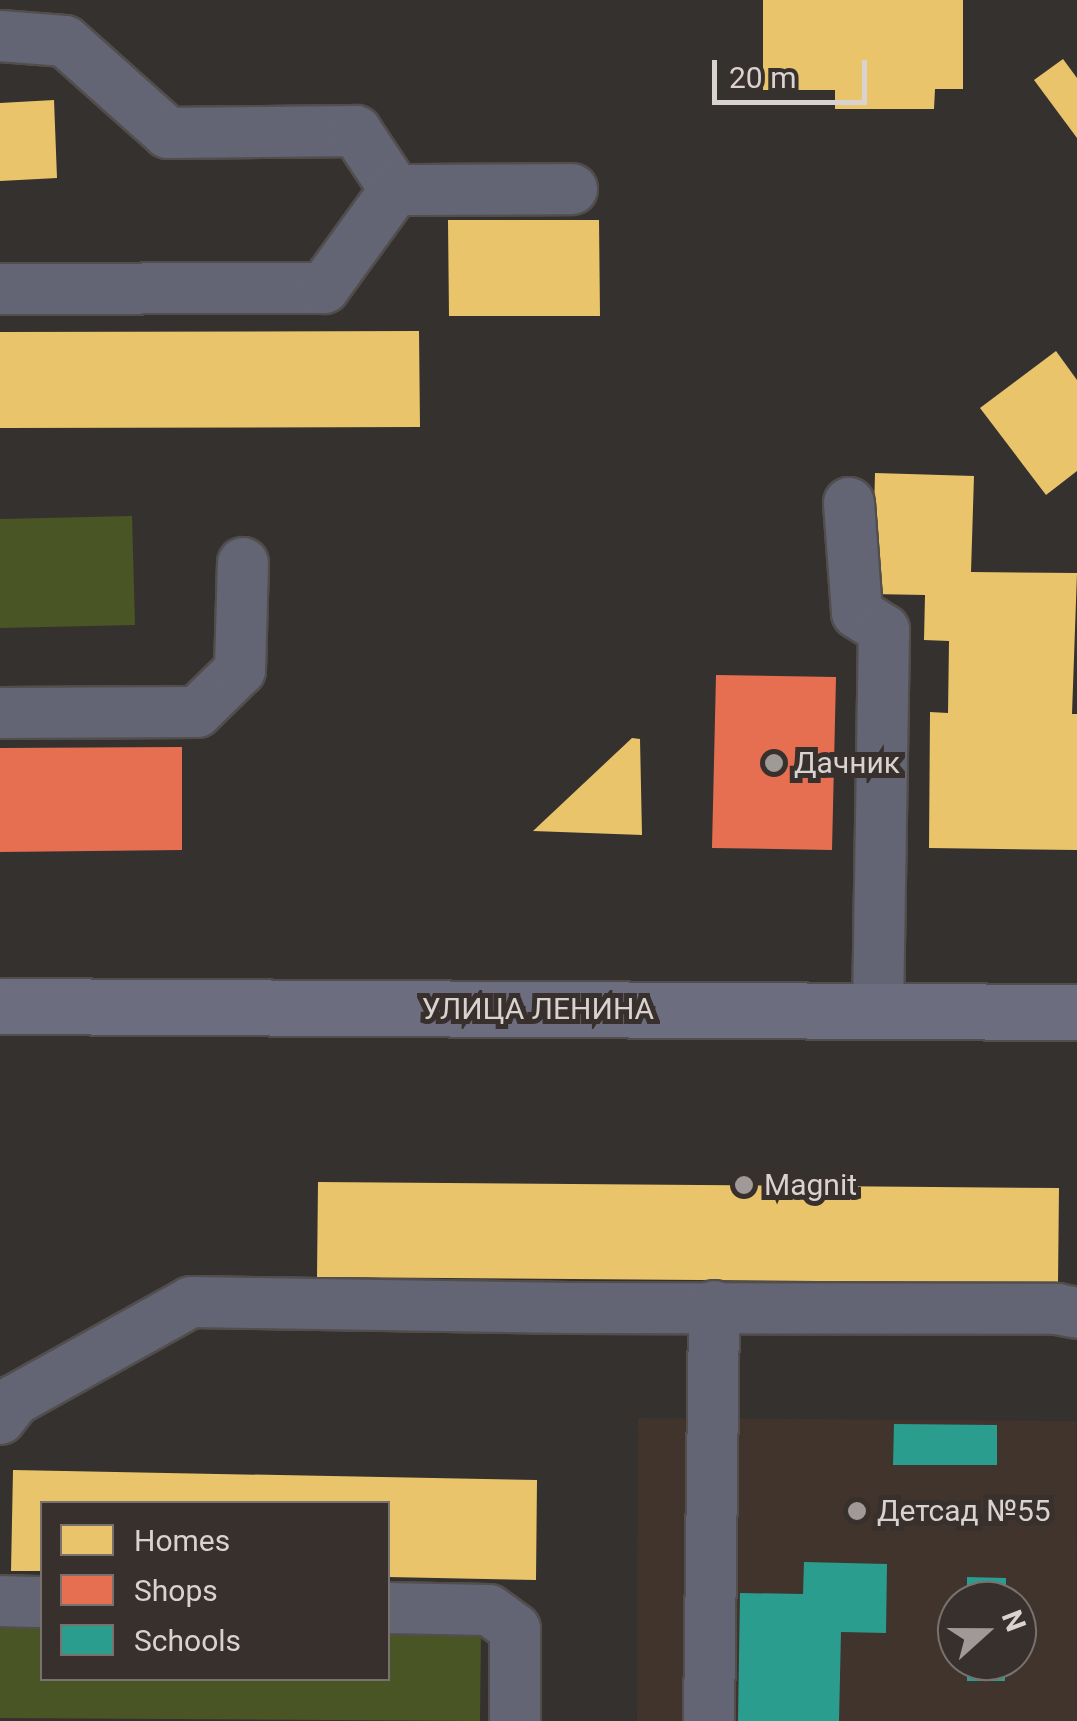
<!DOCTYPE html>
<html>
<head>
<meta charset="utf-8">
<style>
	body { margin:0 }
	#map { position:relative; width:1077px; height:1721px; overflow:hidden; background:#35312f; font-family:Roboto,sans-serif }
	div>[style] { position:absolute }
	.built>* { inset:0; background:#40342d }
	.green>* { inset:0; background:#4a5525 }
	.homes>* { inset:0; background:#e9c46a }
	.shops>* { inset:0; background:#e76f51 }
	.schools>* { inset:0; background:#2a9d8f }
	.roads { filter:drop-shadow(2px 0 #524e4d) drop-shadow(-2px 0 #524e4d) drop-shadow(0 2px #524e4d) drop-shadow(0 -2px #524e4d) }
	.minor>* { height:50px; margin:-25px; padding:0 25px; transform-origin:25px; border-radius:25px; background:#646574 }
	.major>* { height:55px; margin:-27.5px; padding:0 27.5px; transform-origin:27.5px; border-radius:27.5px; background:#6d6d80 }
	.dots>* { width:28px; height:28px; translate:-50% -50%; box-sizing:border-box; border:5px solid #38302c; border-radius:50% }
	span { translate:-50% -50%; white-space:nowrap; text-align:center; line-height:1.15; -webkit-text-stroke:10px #38302c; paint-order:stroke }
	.poi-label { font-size:30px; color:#d8d3d0 }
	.left { translate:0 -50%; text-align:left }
	.street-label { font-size:30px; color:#d8d3d0 }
	.legend { position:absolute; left:40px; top:1501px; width:350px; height:180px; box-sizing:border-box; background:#38302c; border:2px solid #78716e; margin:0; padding:12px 18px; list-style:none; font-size:30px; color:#d8d3d0 }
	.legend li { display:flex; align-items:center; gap:20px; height:50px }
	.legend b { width:50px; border:2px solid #78716e }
	.north { position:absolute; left:937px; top:1581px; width:100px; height:100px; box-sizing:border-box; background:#38302c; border:2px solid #78716e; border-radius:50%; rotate:69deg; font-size:28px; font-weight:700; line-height:40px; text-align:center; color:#d8d3d0 }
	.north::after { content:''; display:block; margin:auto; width:35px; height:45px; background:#9f9a98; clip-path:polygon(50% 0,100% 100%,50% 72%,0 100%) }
	.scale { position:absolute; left:712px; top:60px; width:155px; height:45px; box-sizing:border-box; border:5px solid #d8d3d0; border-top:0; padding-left:12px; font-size:30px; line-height:35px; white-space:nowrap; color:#d8d3d0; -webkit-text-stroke:8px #38302c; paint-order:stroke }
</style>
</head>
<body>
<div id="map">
	<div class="built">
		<i style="clip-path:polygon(evenodd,638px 1418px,1076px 1421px,1077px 1721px,637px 1721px,638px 1418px,957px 1601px,1017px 1601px,1017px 1661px,957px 1661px,957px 1601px)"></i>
	</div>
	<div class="green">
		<i style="clip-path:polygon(132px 516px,135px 625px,0 628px,0 519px)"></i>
		<i style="clip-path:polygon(0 1622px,42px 1623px,42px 1678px,388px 1678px,388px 1629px,481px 1631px,480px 1721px,0 1718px)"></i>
	</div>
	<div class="homes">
		<i style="clip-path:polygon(763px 0,963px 0,963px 89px,935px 89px,934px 109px,835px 109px,835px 90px,763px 90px)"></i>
		<i style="clip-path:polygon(1063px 59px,1077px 78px,1077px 138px,1034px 80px)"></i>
		<i style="clip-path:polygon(54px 100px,57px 178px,0 181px,0 103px)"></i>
		<i style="clip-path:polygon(448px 220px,599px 220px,600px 316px,449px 316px)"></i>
		<i style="clip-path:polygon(419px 331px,420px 427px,0 428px,0 332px)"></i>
		<i style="clip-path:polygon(1056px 351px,1077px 380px,1077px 471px,1046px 495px,980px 408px)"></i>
		<i style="clip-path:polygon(875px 473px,974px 476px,971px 572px,1077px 573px,1072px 714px,1077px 714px,1077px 850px,929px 848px,930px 712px,948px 713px,949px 641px,924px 640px,925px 595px,872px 594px)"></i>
		<i style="clip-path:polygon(632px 738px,640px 739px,642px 835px,533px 831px)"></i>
		<i style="clip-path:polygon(318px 1182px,1059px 1188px,1058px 1283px,317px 1277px)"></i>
		<i style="clip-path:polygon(13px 1470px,537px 1480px,536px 1580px,388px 1577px,388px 1504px,42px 1504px,42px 1571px,11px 1571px)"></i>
	</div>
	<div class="shops">
		<i style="clip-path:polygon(716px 675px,836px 677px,832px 850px,712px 848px)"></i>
		<i style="clip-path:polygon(182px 747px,182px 850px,0 852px,0 748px)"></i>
	</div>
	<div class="schools">
		<i style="clip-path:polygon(894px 1424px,997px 1425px,997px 1465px,893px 1465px)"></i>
		<i style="clip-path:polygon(804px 1562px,887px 1564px,886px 1633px,841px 1632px,839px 1721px,738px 1721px,740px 1593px,803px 1594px)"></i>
		<i style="clip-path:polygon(967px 1577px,1006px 1578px,1006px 1601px,967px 1601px)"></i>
		<i style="clip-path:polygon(967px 1661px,1005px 1661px,1005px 1681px,967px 1681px)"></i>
	</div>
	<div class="roads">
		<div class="minor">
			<i style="left:0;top:36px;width:65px;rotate:4.4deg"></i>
			<i style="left:65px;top:41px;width:138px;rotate:41.8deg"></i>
			<i style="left:168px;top:133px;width:188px;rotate:-0.6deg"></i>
			<i style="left:356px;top:131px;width:71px;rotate:56.5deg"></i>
			<i style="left:0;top:289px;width:324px;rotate:-0.2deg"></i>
			<i style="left:324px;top:288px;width:121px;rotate:-54.1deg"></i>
			<i style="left:395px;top:190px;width:177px;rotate:-0.3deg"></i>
			<i style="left:849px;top:503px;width:110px;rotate:85.8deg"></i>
			<i style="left:857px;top:613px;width:32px;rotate:32deg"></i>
			<i style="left:884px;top:630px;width:381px;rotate:90.9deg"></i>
			<i style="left:0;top:713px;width:197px;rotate:-0.3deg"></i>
			<i style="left:197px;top:712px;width:60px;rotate:-44.3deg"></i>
			<i style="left:240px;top:670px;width:107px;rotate:-88.4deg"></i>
			<i style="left:0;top:1419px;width:24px;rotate:-52deg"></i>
			<i style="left:15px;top:1400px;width:201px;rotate:-29.1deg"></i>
			<i style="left:191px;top:1302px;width:380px;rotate:0.9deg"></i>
			<i style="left:571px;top:1308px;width:486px;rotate:0.1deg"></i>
			<i style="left:1057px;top:1309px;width:20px;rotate:11deg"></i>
			<i style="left:0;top:1601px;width:42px;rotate:1.4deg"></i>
			<i style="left:388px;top:1608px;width:101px;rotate:1.1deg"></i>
			<i style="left:489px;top:1610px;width:32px;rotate:36deg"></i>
			<i style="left:515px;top:1629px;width:92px;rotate:90deg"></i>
			<i style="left:709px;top:1721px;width:415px;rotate:-89.3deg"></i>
		</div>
		<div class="major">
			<i style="left:0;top:1006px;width:1077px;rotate:0.32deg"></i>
		</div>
	</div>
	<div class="dots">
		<i style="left:774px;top:763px;background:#9f9a98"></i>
		<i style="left:744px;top:1185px;background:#9f9a98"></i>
		<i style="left:857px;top:1511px;background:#9f9a98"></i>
	</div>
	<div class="poi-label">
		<span class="left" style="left:794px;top:763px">Дачник</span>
		<span class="left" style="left:764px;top:1185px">Magnit</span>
		<span class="left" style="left:877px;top:1511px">Детсад №55</span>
	</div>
	<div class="street-label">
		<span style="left:538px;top:1009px">УЛИЦА ЛЕНИНА</span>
	</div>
	<ul class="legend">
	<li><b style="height:28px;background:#e9c46a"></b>Homes</li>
	<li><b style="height:28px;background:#e76f51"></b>Shops</li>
	<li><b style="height:28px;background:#2a9d8f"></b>Schools</li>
	</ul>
	<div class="north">N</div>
	<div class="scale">20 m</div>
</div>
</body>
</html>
